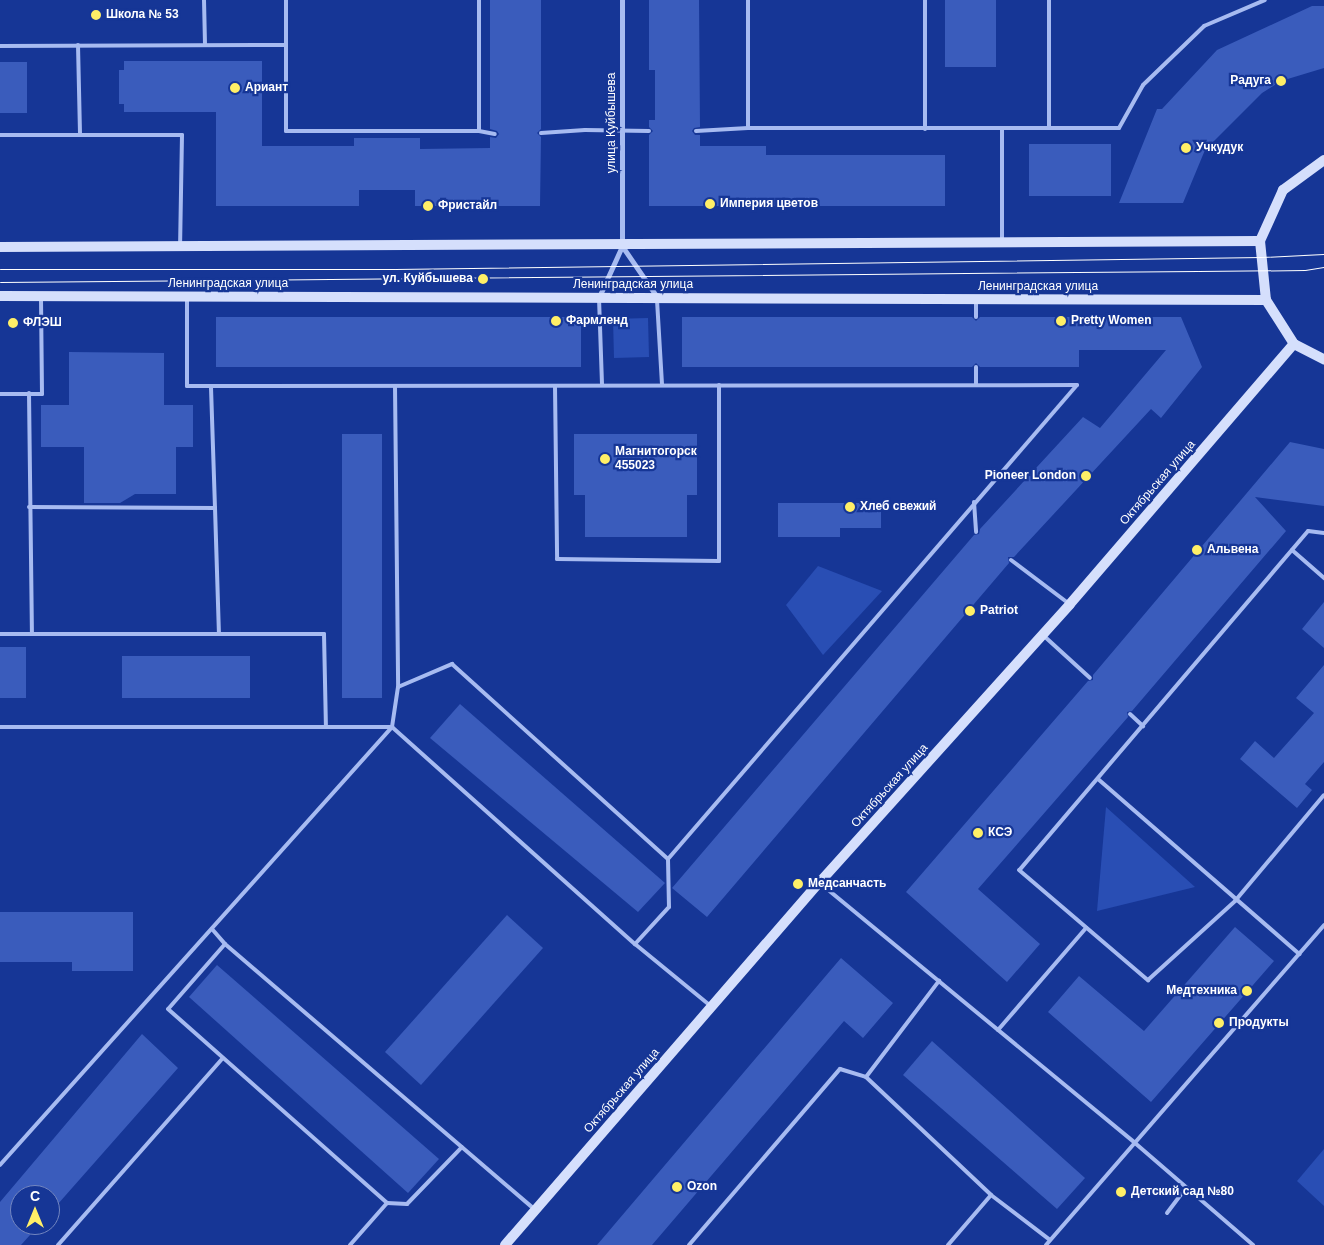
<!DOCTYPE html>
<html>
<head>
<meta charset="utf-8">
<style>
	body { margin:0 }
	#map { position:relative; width:1324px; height:1245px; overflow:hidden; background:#163696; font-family:Arial,sans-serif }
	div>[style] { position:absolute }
	.green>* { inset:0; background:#294eb4 }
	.building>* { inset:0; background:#3a5cbc }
	.lane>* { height:4px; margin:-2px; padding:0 2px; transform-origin:2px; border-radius:2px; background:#a7bbf1 }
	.street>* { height:5px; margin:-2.5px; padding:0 2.5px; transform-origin:2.5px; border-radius:2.5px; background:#a7bbf1 }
	.secondary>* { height:10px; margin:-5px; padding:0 5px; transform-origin:5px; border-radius:5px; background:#d5dffc }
	.tram>* { height:1px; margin:-0.5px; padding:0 0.5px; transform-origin:0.5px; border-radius:0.5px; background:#fff }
	.dots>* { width:14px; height:14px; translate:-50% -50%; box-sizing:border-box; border:2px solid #163696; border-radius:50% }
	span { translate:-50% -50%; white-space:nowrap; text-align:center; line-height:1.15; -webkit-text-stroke:4.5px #163696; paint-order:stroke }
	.poi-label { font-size:12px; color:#fff; font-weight:700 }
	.left { translate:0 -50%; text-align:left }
	.right { translate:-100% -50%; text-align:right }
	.street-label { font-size:12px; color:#fff }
	.north { position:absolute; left:10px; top:1185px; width:50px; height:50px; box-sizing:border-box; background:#163696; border:1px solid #7386c0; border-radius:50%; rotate:0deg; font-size:14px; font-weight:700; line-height:20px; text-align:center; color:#fff }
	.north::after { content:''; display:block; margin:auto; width:18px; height:22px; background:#ffef67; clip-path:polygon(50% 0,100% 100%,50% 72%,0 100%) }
</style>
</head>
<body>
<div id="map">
	<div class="green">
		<i style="clip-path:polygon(648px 318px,649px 357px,614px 358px,613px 319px)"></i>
		<i style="clip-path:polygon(818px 566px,882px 591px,823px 655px,786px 605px)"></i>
		<i style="clip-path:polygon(1106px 807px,1195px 887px,1097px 911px)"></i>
		<i style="clip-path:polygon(1324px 1149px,1324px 1206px,1297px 1181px)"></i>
	</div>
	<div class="building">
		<i style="clip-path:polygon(490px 0,541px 0,541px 129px,537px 133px,541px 137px,540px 206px,415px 206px,415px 190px,359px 190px,359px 206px,216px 206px,216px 112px,124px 112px,124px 104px,119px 104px,119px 70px,124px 70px,124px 61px,262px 61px,262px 146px,354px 146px,354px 138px,420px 138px,420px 149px,490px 148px,490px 137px,496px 138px,499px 134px,497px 131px,490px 129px)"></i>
		<i style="clip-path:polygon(649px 0,699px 0,700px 127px,694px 128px,692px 131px,695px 135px,700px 135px,700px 146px,766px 146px,766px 155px,945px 155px,945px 206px,649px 206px,649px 135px,653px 131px,649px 127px,649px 120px,655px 120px,655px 70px,649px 70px)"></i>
		<i style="clip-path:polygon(945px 0,996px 0,996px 67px,945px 67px)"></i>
		<i style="clip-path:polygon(1312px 6px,1324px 6px,1324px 68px,1281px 81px,1262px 93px,1205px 150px,1183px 203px,1119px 203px,1157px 109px,1162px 109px,1217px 50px)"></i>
		<i style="clip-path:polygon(0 62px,27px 62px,27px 113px,0 113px)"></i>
		<i style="clip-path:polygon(1029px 144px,1111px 144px,1111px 196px,1029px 196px)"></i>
		<i style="clip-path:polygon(216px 317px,581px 317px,581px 367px,216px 367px)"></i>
		<i style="clip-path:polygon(682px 317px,972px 317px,976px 321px,980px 317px,1181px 317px,1202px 367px,1161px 418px,1151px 409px,1014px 557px,1008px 557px,1009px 563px,707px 917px,672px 888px,974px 535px,979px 534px,980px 529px,1083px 417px,1100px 428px,1166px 350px,1079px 350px,1079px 367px,980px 367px,976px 363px,972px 367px,682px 367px)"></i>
		<i style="clip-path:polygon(69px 352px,164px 353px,164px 405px,193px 405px,193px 447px,176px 447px,176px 494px,135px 494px,120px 503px,84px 503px,84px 447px,41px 447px,41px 405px,69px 405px)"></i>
		<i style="clip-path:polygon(342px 434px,382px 434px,382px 698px,342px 698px)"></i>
		<i style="clip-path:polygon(574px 434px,697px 434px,697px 495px,687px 495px,687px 537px,585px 537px,585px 495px,574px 495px)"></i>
		<i style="clip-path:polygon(1290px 442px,1324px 449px,1324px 506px,1255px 497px,1286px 531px,1132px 711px,1127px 712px,1128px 717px,978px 889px,1040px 944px,1007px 982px,906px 892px,1088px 681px,1093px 680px,1093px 675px)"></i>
		<i style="clip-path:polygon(778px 503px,881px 503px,881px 528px,840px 528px,840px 537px,778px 537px)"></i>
		<i style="clip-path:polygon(1324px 602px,1324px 648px,1302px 629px)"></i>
		<i style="clip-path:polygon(0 647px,26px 647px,26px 698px,0 698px)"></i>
		<i style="clip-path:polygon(122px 656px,250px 656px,250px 698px,122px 698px)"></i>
		<i style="clip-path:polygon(1324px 665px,1324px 762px,1305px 784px,1312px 790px,1297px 808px,1240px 759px,1255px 741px,1274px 758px,1314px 713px,1296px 698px)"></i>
		<i style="clip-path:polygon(460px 704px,665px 883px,638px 912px,430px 738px)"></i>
		<i style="clip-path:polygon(0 912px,133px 912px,133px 971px,72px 971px,72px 962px,0 962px)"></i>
		<i style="clip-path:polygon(507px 915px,543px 948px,421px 1085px,385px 1052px)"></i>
		<i style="clip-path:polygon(1235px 927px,1274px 961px,1151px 1102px,1048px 1012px,1079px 976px,1144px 1031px)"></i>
		<i style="clip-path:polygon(841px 958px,893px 1003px,863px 1038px,844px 1021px,652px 1245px,597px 1245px)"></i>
		<i style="clip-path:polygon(217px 965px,439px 1159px,408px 1193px,189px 997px)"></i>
		<i style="clip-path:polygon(142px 1034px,178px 1068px,50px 1213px,50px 1195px,20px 1195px,20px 1225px,39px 1225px,21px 1245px,0 1245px,0 1202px)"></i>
		<i style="clip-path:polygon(932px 1041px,1085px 1178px,1057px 1209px,903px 1075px)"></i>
	</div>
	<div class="lane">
		<i style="left:204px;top:0;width:45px;rotate:88.7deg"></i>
		<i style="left:286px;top:0;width:131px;rotate:90deg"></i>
		<i style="left:286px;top:131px;width:193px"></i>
		<i style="left:479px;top:131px;width:16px;rotate:11deg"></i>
		<i style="left:479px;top:0;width:131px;rotate:90deg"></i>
		<i style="left:925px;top:0;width:129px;rotate:90deg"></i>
		<i style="left:78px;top:45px;width:90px;rotate:88.7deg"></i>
		<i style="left:0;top:46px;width:286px;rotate:-0.2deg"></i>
		<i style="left:748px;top:128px;width:128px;rotate:-90deg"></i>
		<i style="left:1049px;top:128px;width:128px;rotate:-90deg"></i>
		<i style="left:696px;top:131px;width:52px;rotate:-3.3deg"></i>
		<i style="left:748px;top:128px;width:371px"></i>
		<i style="left:1119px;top:128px;width:49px;rotate:-60.8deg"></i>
		<i style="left:1143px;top:85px;width:85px;rotate:-44deg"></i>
		<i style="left:1204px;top:26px;width:66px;rotate:-23.1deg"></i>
		<i style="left:541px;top:133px;width:44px;rotate:-3.9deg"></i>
		<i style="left:585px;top:130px;width:64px;rotate:0.9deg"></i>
		<i style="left:0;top:135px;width:182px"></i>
		<i style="left:182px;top:135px;width:111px;rotate:91deg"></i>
		<i style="left:1002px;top:241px;width:113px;rotate:-90deg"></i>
		<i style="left:187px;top:298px;width:88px;rotate:90deg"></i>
		<i style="left:187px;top:386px;width:890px;rotate:-0.06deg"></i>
		<i style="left:599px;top:298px;width:87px;rotate:88deg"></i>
		<i style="left:976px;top:299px;width:18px;rotate:90deg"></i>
		<i style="left:657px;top:300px;width:85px;rotate:86.6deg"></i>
		<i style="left:976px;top:367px;width:18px;rotate:90deg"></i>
		<i style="left:395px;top:386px;width:301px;rotate:89.4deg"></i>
		<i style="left:398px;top:687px;width:59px;rotate:-23.1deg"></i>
		<i style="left:452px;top:664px;width:291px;rotate:42.1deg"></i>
		<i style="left:555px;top:386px;width:173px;rotate:89.3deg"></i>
		<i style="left:557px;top:559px;width:162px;rotate:0.7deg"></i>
		<i style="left:719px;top:561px;width:176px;rotate:-90deg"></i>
		<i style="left:29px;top:393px;width:241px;rotate:89.3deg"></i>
		<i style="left:0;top:394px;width:42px"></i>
		<i style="left:42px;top:394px;width:96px;rotate:-90.6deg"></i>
		<i style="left:974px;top:502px;width:30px;rotate:86deg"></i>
		<i style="left:29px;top:507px;width:186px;rotate:0.3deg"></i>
		<i style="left:215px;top:508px;width:122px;rotate:-91.9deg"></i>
		<i style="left:215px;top:508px;width:126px;rotate:88.2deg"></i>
		<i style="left:1324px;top:533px;width:16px;rotate:-173deg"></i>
		<i style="left:1308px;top:531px;width:445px;rotate:130.4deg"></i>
		<i style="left:1019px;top:870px;width:170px;rotate:40.5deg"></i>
		<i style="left:1148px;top:980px;width:118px;rotate:-42.2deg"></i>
		<i style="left:1235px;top:901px;width:138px;rotate:-50deg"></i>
		<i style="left:1292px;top:550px;width:43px;rotate:41.2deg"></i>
		<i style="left:1011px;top:560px;width:71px;rotate:37deg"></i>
		<i style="left:0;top:634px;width:324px"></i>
		<i style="left:324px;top:634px;width:93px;rotate:88.8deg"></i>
		<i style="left:1044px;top:636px;width:62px;rotate:42.4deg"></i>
		<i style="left:1130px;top:714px;width:18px;rotate:43deg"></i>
		<i style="left:0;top:727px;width:392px"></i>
		<i style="left:392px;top:727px;width:326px;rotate:41.8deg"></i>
		<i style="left:635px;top:944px;width:99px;rotate:39.3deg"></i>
		<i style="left:1098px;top:779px;width:267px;rotate:41deg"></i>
		<i style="left:821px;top:884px;width:407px;rotate:39.5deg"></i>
		<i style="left:1135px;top:1143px;width:156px;rotate:40.8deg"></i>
		<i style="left:212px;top:929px;width:20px;rotate:49deg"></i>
		<i style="left:225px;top:944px;width:407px;rotate:40.6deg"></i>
		<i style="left:225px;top:944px;width:86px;rotate:131.2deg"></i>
		<i style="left:168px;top:1009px;width:293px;rotate:41.5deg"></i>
		<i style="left:387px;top:1203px;width:20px;rotate:3deg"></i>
		<i style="left:407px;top:1204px;width:79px;rotate:-46deg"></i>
		<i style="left:635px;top:944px;width:50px;rotate:-47.4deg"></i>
		<i style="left:669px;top:907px;width:48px;rotate:-91.2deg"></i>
		<i style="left:668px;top:859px;width:626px;rotate:-49.21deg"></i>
		<i style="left:998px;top:1030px;width:135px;rotate:-49.2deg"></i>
		<i style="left:866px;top:1077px;width:172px;rotate:43.3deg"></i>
		<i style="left:991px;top:1195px;width:74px;rotate:37.3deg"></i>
		<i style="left:0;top:1165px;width:588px;rotate:-48.17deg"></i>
		<i style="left:392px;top:727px;width:40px;rotate:-81.5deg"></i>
		<i style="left:1167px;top:1213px;width:31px;rotate:-53deg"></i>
		<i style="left:58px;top:1245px;width:249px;rotate:-48.6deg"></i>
		<i style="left:350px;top:1245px;width:56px;rotate:-48.6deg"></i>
		<i style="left:689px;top:1245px;width:232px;rotate:-49.4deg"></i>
		<i style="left:840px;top:1069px;width:27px;rotate:17deg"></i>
		<i style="left:866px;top:1077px;width:121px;rotate:-52.8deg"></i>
		<i style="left:948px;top:1245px;width:66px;rotate:-49.3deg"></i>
		<i style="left:1046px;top:1245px;width:424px;rotate:-49deg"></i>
	</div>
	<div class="street">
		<i style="left:622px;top:246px;width:62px;rotate:55.5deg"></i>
		<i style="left:599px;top:297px;width:56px;rotate:-65.7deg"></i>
		<i style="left:622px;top:246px;width:246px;rotate:-90deg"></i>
	</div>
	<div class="secondary">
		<i style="left:1324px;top:160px;width:51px;rotate:143.8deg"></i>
		<i style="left:1283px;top:190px;width:56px;rotate:114.3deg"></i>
		<i style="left:1260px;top:241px;width:59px;rotate:84.2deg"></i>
		<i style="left:1266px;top:300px;width:52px;rotate:57.5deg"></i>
		<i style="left:1294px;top:344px;width:34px;rotate:27deg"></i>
		<i style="left:0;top:247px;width:1260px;rotate:-0.27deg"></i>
		<i style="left:0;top:296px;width:1266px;rotate:0.18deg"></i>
		<i style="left:505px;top:1245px;width:479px;rotate:-49.1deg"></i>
		<i style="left:819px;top:883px;width:375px;rotate:-48deg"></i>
		<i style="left:1070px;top:604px;width:343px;rotate:-49.3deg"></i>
	</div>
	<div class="tram">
		<i style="left:0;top:269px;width:395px"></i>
		<i style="left:395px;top:269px;width:867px;rotate:-0.79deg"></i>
		<i style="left:1262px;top:257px;width:62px;rotate:-2.8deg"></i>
		<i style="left:0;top:282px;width:1198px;rotate:-0.53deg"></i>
		<i style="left:1198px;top:271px;width:107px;rotate:-0.5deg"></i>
		<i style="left:1305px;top:270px;width:19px;rotate:-9deg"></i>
	</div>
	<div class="dots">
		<i style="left:96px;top:15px;background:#ffef67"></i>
		<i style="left:1281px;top:81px;background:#ffef67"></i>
		<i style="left:235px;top:88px;background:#ffef67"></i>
		<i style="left:1186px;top:148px;background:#ffef67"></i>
		<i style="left:710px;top:204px;background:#ffef67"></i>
		<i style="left:428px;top:206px;background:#ffef67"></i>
		<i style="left:483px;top:279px;background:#ffef67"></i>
		<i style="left:556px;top:321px;background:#ffef67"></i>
		<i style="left:1061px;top:321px;background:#ffef67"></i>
		<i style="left:13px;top:323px;background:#ffef67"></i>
		<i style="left:605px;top:459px;background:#ffef67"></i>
		<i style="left:1086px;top:476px;background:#ffef67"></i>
		<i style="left:850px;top:507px;background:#ffef67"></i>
		<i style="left:1197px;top:550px;background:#ffef67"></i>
		<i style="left:970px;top:611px;background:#ffef67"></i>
		<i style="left:978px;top:833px;background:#ffef67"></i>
		<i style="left:798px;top:884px;background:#ffef67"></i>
		<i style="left:1247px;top:991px;background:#ffef67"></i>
		<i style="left:1219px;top:1023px;background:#ffef67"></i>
		<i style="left:677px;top:1187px;background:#ffef67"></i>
		<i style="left:1121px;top:1192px;background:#ffef67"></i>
	</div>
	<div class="poi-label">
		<span class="left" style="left:106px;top:15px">Школа № 53</span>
		<span class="right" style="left:1271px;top:81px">Радуга</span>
		<span class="left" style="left:245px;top:88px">Ариант</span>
		<span class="left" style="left:1196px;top:148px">Учкудук</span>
		<span class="left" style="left:720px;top:204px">Империя цветов</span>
		<span class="left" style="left:438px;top:206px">Фристайл</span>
		<span class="right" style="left:473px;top:279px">ул. Куйбышева</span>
		<span class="left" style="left:566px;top:321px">Фармленд</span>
		<span class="left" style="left:1071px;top:321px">Pretty Women</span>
		<span class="left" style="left:23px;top:323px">ФЛЭШ</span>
		<span class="left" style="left:615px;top:459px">Магнитогорск<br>455023</span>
		<span class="right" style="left:1076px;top:476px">Pioneer London</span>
		<span class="left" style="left:860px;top:507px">Хлеб свежий</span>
		<span class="left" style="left:1207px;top:550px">Альвена</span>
		<span class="left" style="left:980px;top:611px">Patriot</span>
		<span class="left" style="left:988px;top:833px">КСЭ</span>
		<span class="left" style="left:808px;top:884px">Медсанчасть</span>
		<span class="right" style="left:1237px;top:991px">Медтехника</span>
		<span class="left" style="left:1229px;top:1023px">Продукты</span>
		<span class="left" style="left:687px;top:1187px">Ozon</span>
		<span class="left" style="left:1131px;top:1192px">Детский сад №80</span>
	</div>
	<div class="street-label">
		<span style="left:612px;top:123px;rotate:-90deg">улица Куйбышева</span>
		<span style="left:228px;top:284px">Ленинградская улица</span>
		<span style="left:633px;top:285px">Ленинградская улица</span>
		<span style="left:1038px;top:287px">Ленинградская улица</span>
		<span style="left:1158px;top:483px;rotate:-49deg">Октябрьская улица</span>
		<span style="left:890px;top:786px;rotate:-48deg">Октябрьская улица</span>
		<span style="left:622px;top:1091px;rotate:-49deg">Октябрьская улица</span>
	</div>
	<div class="north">С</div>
</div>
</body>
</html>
